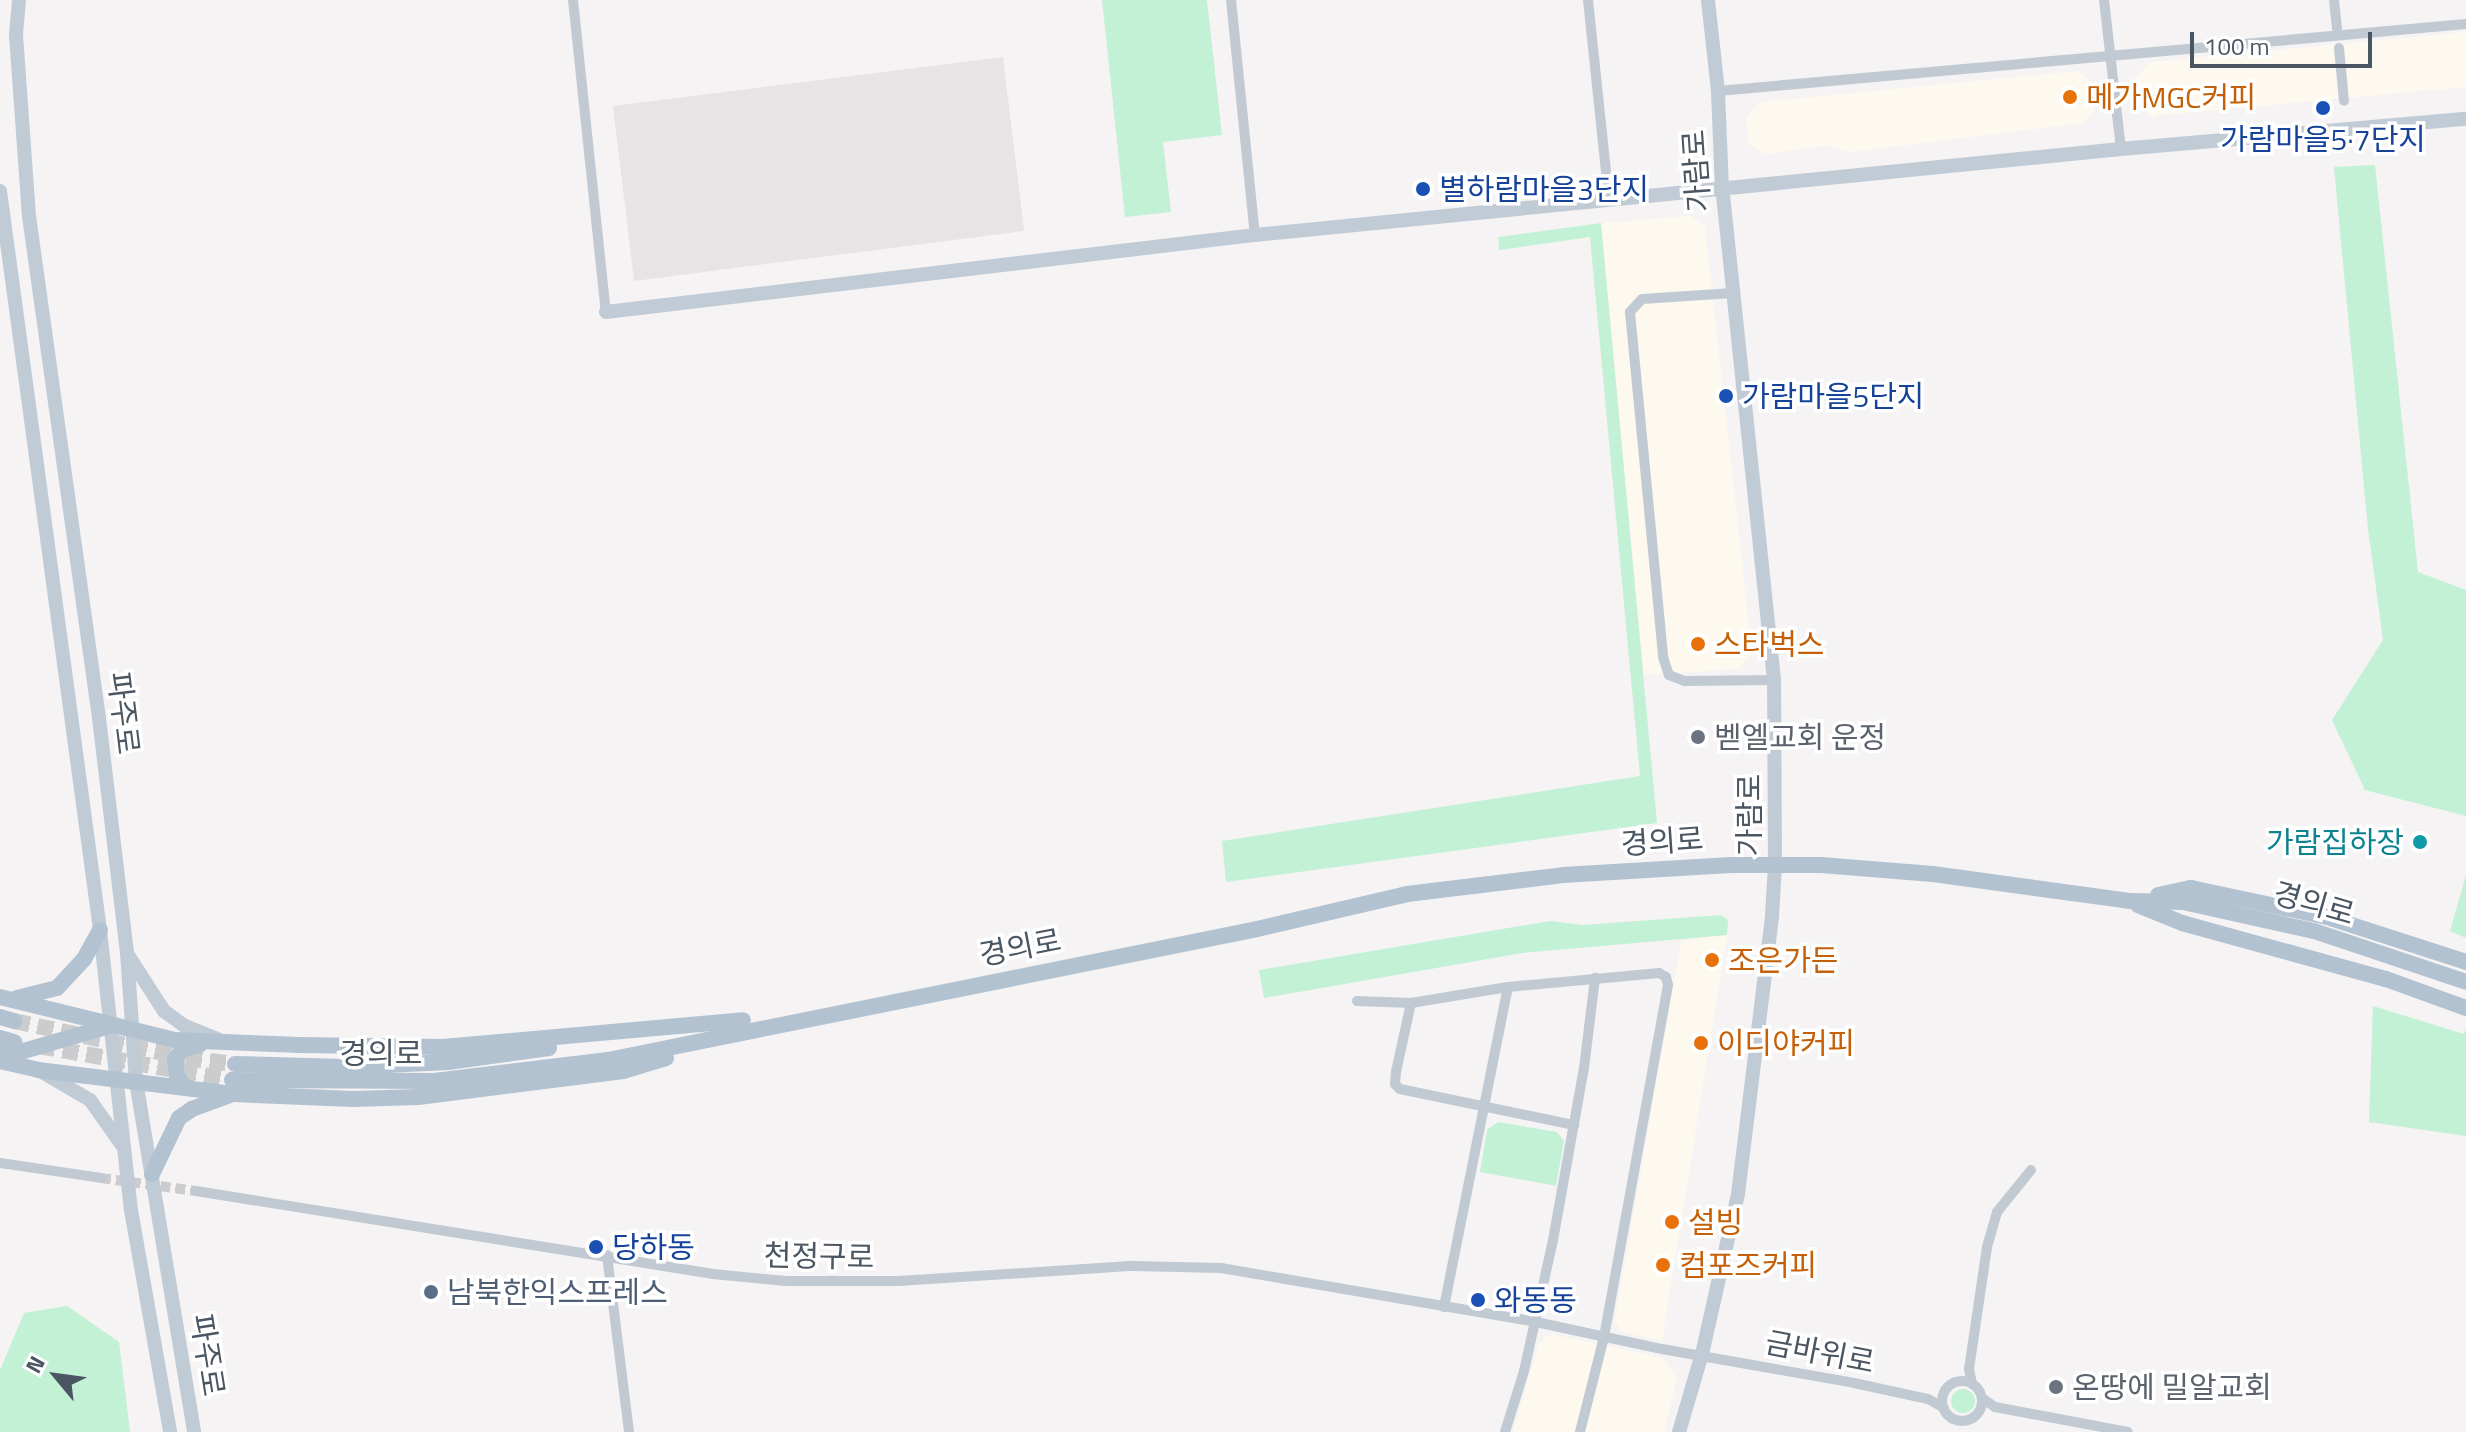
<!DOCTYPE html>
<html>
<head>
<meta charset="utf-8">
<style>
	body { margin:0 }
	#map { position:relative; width:2466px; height:1432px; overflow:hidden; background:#f5f3f3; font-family:"Titillium Web","Noto Sans KR",sans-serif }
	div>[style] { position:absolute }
	.commercial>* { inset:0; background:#fdf9ef }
	.education>* { inset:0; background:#e6e4e5 }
	.green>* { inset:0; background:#c3f1d5 }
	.round { border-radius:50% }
	.street-tunnel>* { height:10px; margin-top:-5px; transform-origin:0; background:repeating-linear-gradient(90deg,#caccce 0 10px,transparent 0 15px) }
	.primary-tunnel>* { height:16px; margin-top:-8px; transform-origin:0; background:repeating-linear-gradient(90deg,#caccce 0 16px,transparent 0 24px) }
	.street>* { height:10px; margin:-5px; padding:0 5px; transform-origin:5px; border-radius:5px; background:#c1cad2 }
	.street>.ring { margin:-5px; padding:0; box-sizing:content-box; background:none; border:10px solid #c1cad2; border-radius:50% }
	.secondary>* { height:14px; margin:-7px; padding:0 7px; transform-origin:7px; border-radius:7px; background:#c1cbd6 }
	.primary>* { height:16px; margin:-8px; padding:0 8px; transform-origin:8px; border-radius:8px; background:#b3c2d1 }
	.dots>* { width:22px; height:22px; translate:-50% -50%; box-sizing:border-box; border:4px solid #fff; border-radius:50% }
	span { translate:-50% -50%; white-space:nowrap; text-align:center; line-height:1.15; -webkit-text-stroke:7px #fff; paint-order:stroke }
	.food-label { font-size:30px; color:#c56008 }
	.left { translate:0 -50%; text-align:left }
	.transit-label { font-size:30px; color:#164399 }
	.street-label { font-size:30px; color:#4a5661 }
	.worship-label { font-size:30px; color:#5b616d }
	.culture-label { font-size:30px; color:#0d838f }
	.right { translate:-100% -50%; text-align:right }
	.service-label { font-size:30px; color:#4e5e75 }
	.north { position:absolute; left:16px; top:1336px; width:80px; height:80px; -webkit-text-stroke:6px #fff; paint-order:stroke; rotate:299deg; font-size:22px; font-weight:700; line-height:32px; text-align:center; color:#4a5661 }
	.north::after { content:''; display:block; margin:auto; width:28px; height:36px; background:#4a5661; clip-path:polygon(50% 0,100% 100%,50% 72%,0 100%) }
	.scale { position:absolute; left:2190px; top:32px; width:182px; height:36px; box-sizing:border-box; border:4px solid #4a5661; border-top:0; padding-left:10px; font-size:24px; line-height:28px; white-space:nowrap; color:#4a5661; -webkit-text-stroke:6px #fff; paint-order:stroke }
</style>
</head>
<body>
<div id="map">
	<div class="commercial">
		<i style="clip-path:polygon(2466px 32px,2466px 87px,2152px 116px,2139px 104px,2137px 77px,2150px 62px)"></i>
		<i style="clip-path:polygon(2079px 71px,2092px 83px,2094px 112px,2084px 123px,1852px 152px,1827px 146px,1765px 154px,1749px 144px,1746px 119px,1759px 102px)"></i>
		<i style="clip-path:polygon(1691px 216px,1705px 227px,1752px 654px,1739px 669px,1644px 675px,1601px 223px)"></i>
		<i style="clip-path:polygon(1727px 935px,1662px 1341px,1621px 1332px,1615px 1320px,1681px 941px)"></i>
		<i style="clip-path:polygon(1555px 1335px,1663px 1358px,1677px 1379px,1664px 1432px,1513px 1432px,1538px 1347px,1545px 1336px)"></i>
	</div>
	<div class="education">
		<i style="clip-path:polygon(1003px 57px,1024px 231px,634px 281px,613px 106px)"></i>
	</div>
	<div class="green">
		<i style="clip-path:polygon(1102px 0,1207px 0,1222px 135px,1163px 142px,1171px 212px,1125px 217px)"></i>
		<i style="clip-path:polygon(2375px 165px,2418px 572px,2466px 590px,2466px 816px,2365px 790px,2332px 720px,2383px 640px,2368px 529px,2334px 167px)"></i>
		<i style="clip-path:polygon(1601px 223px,1657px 823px,1226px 882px,1222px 841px,1640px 776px,1590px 237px,1499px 250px,1498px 237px)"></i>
		<i style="clip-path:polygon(2466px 875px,2466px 938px,2450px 931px)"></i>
		<i style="clip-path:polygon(1721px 915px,1728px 920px,1727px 935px,1522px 953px,1264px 998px,1259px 970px,1550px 921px,1583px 925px)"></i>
		<i style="clip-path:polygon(2373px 1006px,2464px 1034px,2466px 1029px,2466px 1136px,2369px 1122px)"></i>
		<i style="clip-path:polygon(1498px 1122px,1557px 1132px,1564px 1141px,1556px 1186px,1480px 1172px,1487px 1130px)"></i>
		<i style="clip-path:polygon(67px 1306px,119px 1342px,130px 1432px,0 1432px,0 1370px,24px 1313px)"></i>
		<i class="round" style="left:1951px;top:1389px;width:24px;height:24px"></i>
	</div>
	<div class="street-tunnel">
		<i style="left:101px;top:1178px;width:96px;rotate:7.8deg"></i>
	</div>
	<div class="primary-tunnel">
		<i style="left:14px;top:1021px;width:176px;rotate:12.1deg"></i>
		<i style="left:186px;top:1058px;width:49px;rotate:7deg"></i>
		<i style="left:39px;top:1046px;width:196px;rotate:10deg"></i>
	</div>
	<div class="street">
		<i style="left:573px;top:0;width:314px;rotate:84deg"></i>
		<i style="left:1231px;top:0;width:236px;rotate:84.2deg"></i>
		<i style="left:1588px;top:0;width:200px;rotate:84deg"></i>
		<i style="left:2104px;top:0;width:150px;rotate:83.5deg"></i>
		<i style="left:2334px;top:0;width:29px;rotate:84deg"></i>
		<i style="left:2339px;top:48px;width:53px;rotate:84.6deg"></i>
		<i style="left:1718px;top:91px;width:751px;rotate:-5.12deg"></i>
		<i style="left:1733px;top:293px;width:91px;rotate:176.2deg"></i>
		<i style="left:1642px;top:299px;width:18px;rotate:133deg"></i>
		<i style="left:1630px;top:312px;width:347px;rotate:84.5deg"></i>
		<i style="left:1663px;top:657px;width:19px;rotate:72deg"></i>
		<i style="left:1669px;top:675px;width:17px;rotate:21deg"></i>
		<i style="left:1685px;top:681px;width:89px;rotate:-0.6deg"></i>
		<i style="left:1357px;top:1001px;width:54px;rotate:2.1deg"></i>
		<i style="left:1411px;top:1003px;width:98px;rotate:-9.4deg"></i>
		<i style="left:1508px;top:987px;width:152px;rotate:-5.3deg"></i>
		<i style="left:1659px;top:973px;width:8px;rotate:30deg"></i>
		<i style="left:1666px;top:977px;width:8px;rotate:76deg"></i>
		<i style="left:1668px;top:985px;width:358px;rotate:100.3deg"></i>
		<i style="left:1604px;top:1337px;width:98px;rotate:104.2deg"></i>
		<i style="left:1411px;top:1003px;width:71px;rotate:102.3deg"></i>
		<i style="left:1396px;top:1072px;width:12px;rotate:95deg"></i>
		<i style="left:1395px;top:1084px;width:7px;rotate:45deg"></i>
		<i style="left:1400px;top:1089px;width:178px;rotate:11.7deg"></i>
		<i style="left:0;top:1163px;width:102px;rotate:8.4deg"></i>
		<i style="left:196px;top:1191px;width:524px;rotate:9.12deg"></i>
		<i style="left:713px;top:1274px;width:73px;rotate:5.5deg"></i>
		<i style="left:786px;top:1281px;width:113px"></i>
		<i style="left:899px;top:1281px;width:235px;rotate:-3.7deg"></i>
		<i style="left:1134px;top:1266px;width:87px;rotate:1.3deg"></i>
		<i style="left:1221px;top:1268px;width:320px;rotate:9.7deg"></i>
		<i style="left:1536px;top:1322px;width:129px;rotate:12.1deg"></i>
		<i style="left:1662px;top:1349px;width:195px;rotate:10deg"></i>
		<i style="left:1854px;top:1383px;width:76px;rotate:12.2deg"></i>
		<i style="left:1928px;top:1399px;width:18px;rotate:29deg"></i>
		<i style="left:607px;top:1255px;width:178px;rotate:82.9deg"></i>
		<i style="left:1444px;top:1307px;width:326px;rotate:-78.7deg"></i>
		<i class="ring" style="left:1942px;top:1381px;width:30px;height:30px"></i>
		<i style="left:1972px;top:1384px;width:15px;rotate:-101deg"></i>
		<i style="left:1969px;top:1369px;width:123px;rotate:-81.6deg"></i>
		<i style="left:1987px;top:1247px;width:36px;rotate:-74deg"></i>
		<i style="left:1997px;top:1212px;width:54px;rotate:-51deg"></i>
		<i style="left:1982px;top:1398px;width:16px;rotate:35deg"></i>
		<i style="left:1995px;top:1407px;width:135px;rotate:10.6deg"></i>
		<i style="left:1505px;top:1432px;width:64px;rotate:-72.7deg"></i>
		<i style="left:1524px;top:1371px;width:134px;rotate:-77.5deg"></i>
		<i style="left:1553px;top:1240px;width:175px;rotate:-79.8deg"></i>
		<i style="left:1584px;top:1068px;width:91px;rotate:-83deg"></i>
	</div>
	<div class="secondary">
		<i style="left:19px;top:0;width:35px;rotate:95deg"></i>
		<i style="left:16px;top:35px;width:181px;rotate:85.9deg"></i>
		<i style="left:29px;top:216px;width:507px;rotate:82.06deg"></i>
		<i style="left:99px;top:718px;width:237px;rotate:83.2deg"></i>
		<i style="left:127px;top:953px;width:128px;rotate:86deg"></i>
		<i style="left:136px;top:1081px;width:356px;rotate:80.6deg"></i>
		<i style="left:0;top:191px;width:746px;rotate:82.29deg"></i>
		<i style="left:100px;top:930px;width:282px;rotate:83.7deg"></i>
		<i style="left:131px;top:1210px;width:225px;rotate:80deg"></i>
		<i style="left:606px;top:312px;width:654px;rotate:-6.77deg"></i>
		<i style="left:1255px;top:235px;width:870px;rotate:-5.67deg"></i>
		<i style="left:2121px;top:149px;width:346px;rotate:-5deg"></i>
		<i style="left:128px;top:955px;width:67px;rotate:57.3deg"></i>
		<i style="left:164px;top:1011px;width:26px;rotate:36deg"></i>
		<i style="left:185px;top:1026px;width:35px;rotate:22deg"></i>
		<i style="left:42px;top:1072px;width:56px;rotate:30.3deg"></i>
		<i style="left:90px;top:1100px;width:55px;rotate:54.6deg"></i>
		<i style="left:1679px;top:1432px;width:81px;rotate:-73.6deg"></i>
		<i style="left:1702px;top:1354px;width:164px;rotate:-77.3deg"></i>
		<i style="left:1738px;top:1194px;width:280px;rotate:-83deg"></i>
		<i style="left:1772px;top:916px;width:52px;rotate:-86.7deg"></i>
		<i style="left:1775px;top:864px;width:184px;rotate:-90.3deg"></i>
		<i style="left:1774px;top:680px;width:495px;rotate:-96deg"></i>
		<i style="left:1722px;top:188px;width:97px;rotate:-92.4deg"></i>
		<i style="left:1718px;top:91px;width:92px;rotate:-96.3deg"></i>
	</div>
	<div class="primary">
		<i style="left:2158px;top:895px;width:34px;rotate:-12deg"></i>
		<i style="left:2191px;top:888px;width:139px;rotate:12deg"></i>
		<i style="left:2327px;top:917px;width:146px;rotate:17.9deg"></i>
		<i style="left:2138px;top:905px;width:48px;rotate:22.2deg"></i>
		<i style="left:2182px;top:923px;width:212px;rotate:15.4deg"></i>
		<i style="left:2386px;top:979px;width:85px;rotate:19.9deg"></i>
		<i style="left:0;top:997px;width:180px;rotate:13.8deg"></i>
		<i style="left:175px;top:1040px;width:125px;rotate:2.3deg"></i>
		<i style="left:300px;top:1045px;width:143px;rotate:0.8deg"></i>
		<i style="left:443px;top:1047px;width:301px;rotate:-5.1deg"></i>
		<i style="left:17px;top:998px;width:41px;rotate:-14deg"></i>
		<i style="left:57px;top:988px;width:40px;rotate:-47deg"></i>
		<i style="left:84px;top:959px;width:33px;rotate:-61deg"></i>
		<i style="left:0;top:1017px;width:15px;rotate:16deg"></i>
		<i style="left:0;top:1038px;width:15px;rotate:16deg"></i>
		<i style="left:0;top:1050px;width:20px;rotate:6deg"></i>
		<i style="left:20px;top:1052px;width:94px;rotate:-16.1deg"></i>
		<i style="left:0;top:1061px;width:39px;rotate:13deg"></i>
		<i style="left:38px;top:1070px;width:196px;rotate:7deg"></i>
		<i style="left:233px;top:1094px;width:120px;rotate:2.4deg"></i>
		<i style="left:353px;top:1099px;width:65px;rotate:-1.8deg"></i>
		<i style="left:418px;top:1097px;width:207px;rotate:-7.2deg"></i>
		<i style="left:623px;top:1071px;width:45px;rotate:-16.8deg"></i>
		<i style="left:235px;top:1064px;width:110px;rotate:1.6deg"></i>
		<i style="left:345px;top:1067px;width:103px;rotate:-2.8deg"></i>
		<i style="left:448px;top:1062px;width:102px;rotate:-7.9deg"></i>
		<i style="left:232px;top:1080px;width:202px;rotate:0.3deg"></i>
		<i style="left:434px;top:1081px;width:175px;rotate:-6.9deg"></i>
		<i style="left:608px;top:1060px;width:662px;rotate:-11.41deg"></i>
		<i style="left:1257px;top:929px;width:154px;rotate:-13.1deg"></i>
		<i style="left:1407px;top:894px;width:157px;rotate:-6.9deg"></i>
		<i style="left:1563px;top:875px;width:168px;rotate:-3.4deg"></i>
		<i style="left:1731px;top:865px;width:90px"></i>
		<i style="left:1821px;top:865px;width:112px;rotate:4.6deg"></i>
		<i style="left:1933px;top:874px;width:198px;rotate:7.8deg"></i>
		<i style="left:2129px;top:901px;width:54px;rotate:1.1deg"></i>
		<i style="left:2183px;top:902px;width:134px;rotate:12.5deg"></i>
		<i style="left:2314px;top:931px;width:160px;rotate:18.5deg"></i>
		<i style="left:186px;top:1088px;width:15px;rotate:-127deg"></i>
		<i style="left:177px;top:1076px;width:17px;rotate:-97deg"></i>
		<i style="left:175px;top:1059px;width:11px;rotate:-52deg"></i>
		<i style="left:182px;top:1050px;width:18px;rotate:-16deg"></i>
		<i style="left:152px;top:1174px;width:62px;rotate:-64.3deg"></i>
		<i style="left:179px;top:1118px;width:16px;rotate:-35deg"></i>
		<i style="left:192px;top:1109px;width:40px;rotate:-20.2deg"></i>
	</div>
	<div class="dots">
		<i style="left:2070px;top:97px;background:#e8710a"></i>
		<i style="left:2323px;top:108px;background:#1a4fb4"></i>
		<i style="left:1423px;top:189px;background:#1a4fb4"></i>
		<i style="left:1726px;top:396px;background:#1a4fb4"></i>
		<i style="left:1698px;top:644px;background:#e8710a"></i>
		<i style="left:1698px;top:737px;background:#6b7280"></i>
		<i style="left:2420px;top:842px;background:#0f9aa8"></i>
		<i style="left:1712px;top:960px;background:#e8710a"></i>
		<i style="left:1701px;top:1043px;background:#e8710a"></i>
		<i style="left:1672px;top:1222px;background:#e8710a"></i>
		<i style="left:596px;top:1247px;background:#1a4fb4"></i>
		<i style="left:1663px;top:1265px;background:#e8710a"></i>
		<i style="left:431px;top:1292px;background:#5c6f8a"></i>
		<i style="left:1478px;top:1300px;background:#1a4fb4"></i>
		<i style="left:2056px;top:1387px;background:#6b7280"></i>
	</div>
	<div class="food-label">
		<span class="left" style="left:2086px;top:97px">메가MGC커피</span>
		<span class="left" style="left:1714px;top:644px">스타벅스</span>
		<span class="left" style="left:1728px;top:960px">조은가든</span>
		<span class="left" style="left:1717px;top:1043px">이디야커피</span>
		<span class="left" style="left:1688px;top:1222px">설빙</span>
		<span class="left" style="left:1679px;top:1265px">컴포즈커피</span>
	</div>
	<div class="transit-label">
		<span style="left:2323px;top:139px">가람마을5·7단지</span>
		<span class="left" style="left:1439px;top:189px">별하람마을3단지</span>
		<span class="left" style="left:1742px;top:396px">가람마을5단지</span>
		<span class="left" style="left:612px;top:1247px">당하동</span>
		<span class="left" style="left:1494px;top:1300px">와동동</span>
	</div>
	<div class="street-label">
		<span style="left:1696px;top:171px;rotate:-94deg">가람로</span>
		<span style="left:124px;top:713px;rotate:83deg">파주로</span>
		<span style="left:1749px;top:815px;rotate:-90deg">가람로</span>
		<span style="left:1662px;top:841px;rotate:-4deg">경의로</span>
		<span style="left:2314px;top:903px;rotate:16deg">경의로</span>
		<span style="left:1020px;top:947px;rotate:-11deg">경의로</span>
		<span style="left:381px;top:1053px">경의로</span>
		<span style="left:819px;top:1256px;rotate:1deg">천정구로</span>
		<span style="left:1820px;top:1352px;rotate:11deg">금바위로</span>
		<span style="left:208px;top:1355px;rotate:81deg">파주로</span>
	</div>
	<div class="worship-label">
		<span class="left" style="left:1714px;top:737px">벧엘교회 운정</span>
		<span class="left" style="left:2072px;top:1387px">온땅에 밀알교회</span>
	</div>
	<div class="culture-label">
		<span class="right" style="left:2404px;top:842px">가람집하장</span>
	</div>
	<div class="service-label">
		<span class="left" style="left:447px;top:1292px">남북한익스프레스</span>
	</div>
	<div class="north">N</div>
	<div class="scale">100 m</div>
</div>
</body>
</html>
